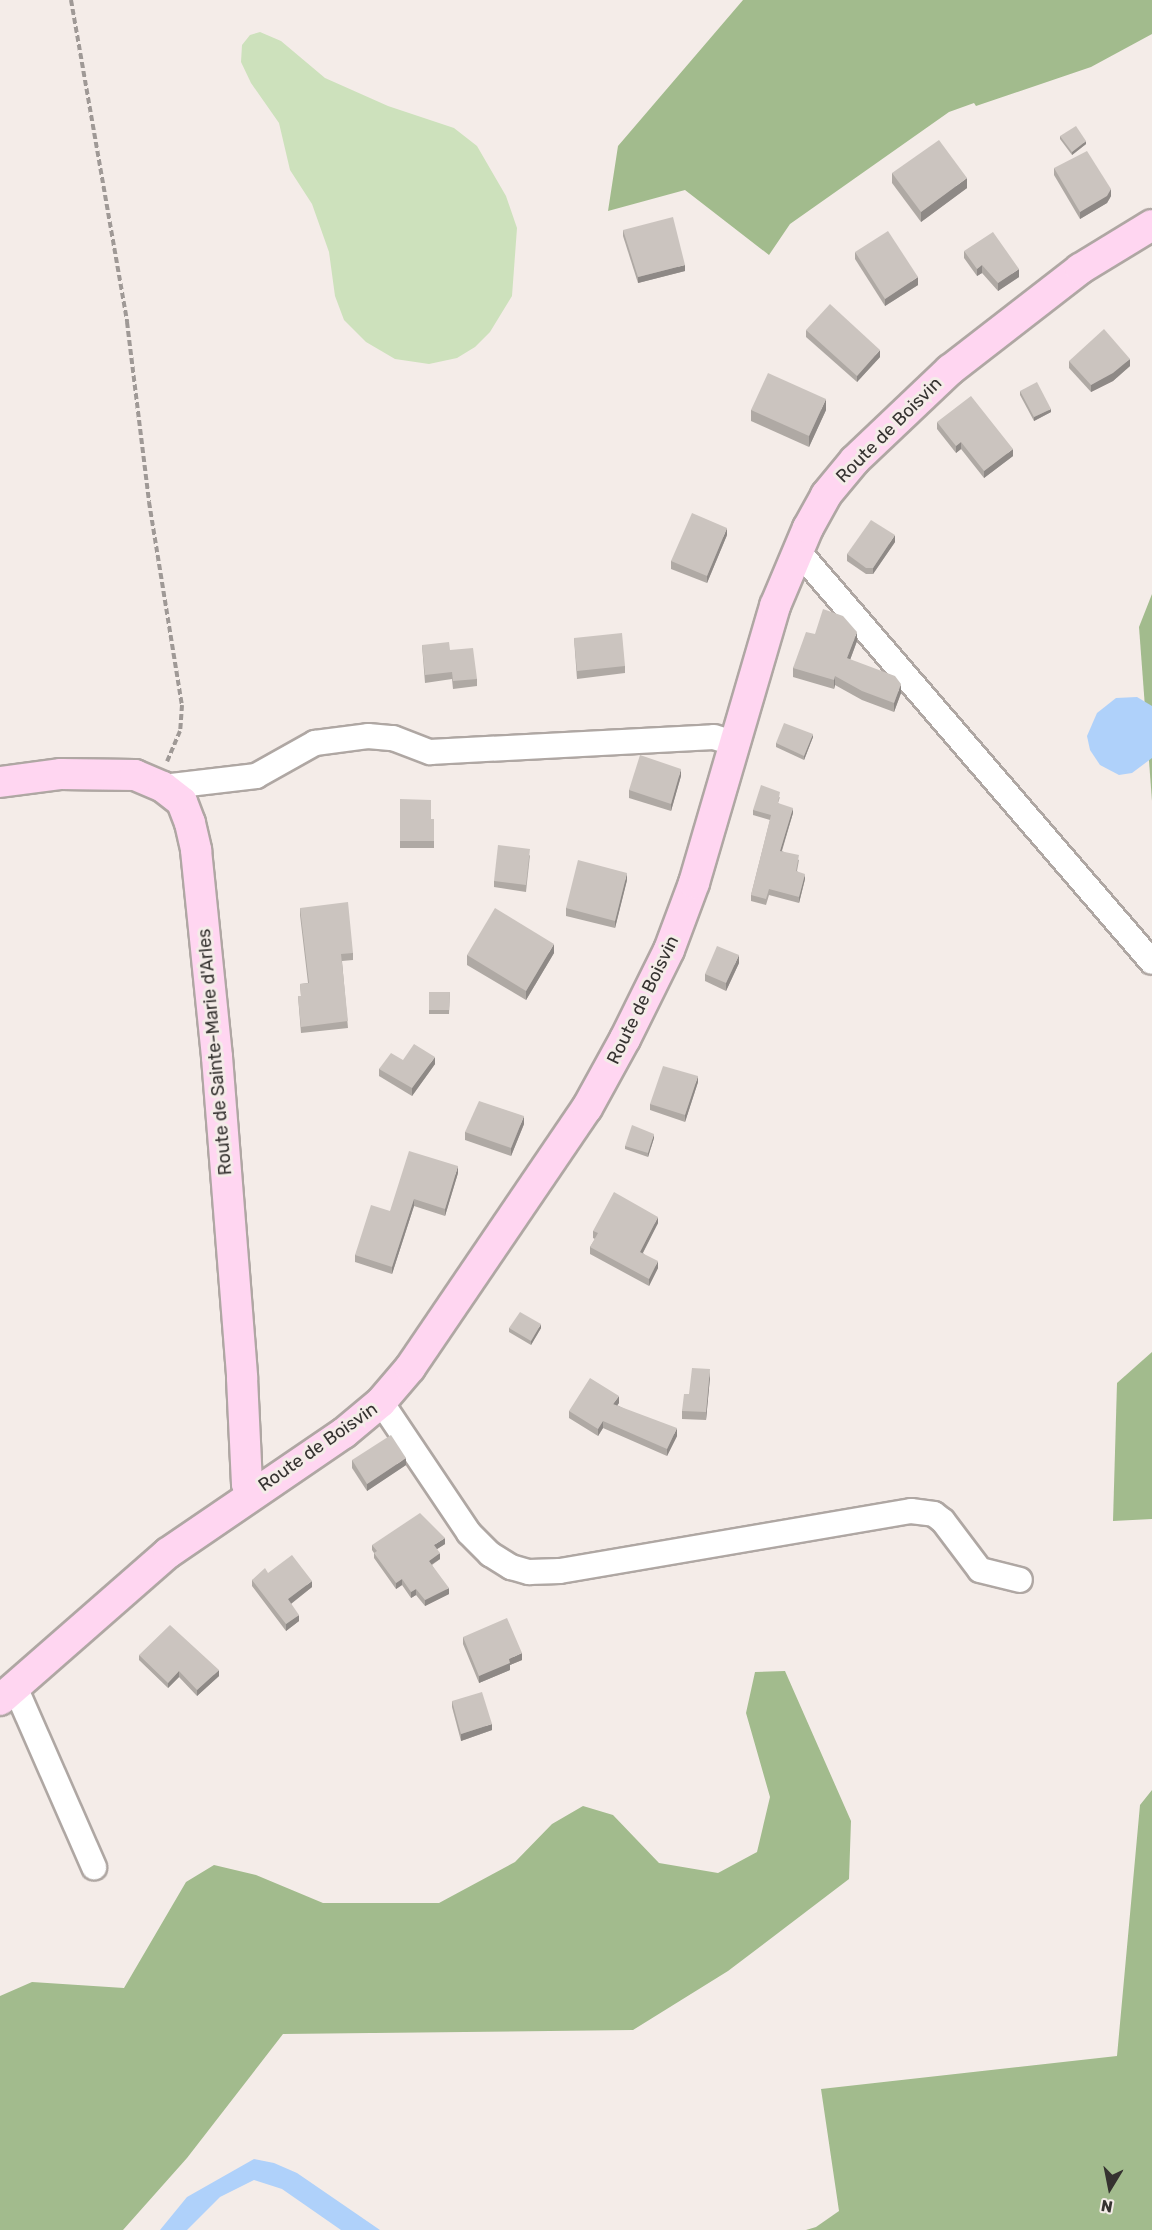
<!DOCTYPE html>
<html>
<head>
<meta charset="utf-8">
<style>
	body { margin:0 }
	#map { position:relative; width:1152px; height:2230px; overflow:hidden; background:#f4ece8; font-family:Rubik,sans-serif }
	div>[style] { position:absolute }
	.green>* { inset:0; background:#cde1bc }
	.forest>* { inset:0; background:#a2bb8d }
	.water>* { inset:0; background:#afd1fa }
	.path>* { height:4px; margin-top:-2px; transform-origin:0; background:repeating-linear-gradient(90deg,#9f9996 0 6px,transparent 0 9px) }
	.roads { filter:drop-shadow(2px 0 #afa7a3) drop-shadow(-2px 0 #afa7a3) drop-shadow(0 2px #afa7a3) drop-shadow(0 -2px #afa7a3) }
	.minor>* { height:24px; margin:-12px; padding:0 12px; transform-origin:12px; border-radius:12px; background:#fff }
	.major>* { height:30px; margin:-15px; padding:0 15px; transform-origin:15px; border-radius:15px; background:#ffd6f1 }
	.wall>* { inset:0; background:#afa9a4 }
	.shaded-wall>* { inset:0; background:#8e8986 }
	.building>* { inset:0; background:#cbc4bf }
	span { translate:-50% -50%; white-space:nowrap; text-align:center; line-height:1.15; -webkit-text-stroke:6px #f4ece8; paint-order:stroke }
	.street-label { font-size:18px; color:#353230 }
	.north { position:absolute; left:1080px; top:2158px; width:60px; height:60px; -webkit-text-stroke:4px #f4ece8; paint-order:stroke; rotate:190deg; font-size:16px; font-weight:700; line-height:24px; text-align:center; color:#353230 }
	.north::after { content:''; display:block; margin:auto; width:21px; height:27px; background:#353230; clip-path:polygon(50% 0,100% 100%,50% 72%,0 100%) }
</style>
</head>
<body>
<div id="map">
	<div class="green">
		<i style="clip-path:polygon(260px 32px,281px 41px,325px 78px,388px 106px,454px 128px,477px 146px,506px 196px,517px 228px,512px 296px,490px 332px,475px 347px,457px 358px,429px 364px,395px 359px,366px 342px,344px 320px,335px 296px,329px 252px,312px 204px,290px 170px,279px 123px,251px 83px,241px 62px,242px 45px,250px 35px)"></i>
	</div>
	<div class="forest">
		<i style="clip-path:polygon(743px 0,1152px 0,1152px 34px,1091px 67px,976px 106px,974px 103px,949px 112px,790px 224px,769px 255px,685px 190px,608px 211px,618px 146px)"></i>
		<i style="clip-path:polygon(1152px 594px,1152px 801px,1139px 627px)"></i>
		<i style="clip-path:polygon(1152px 1352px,1152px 1519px,1113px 1521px,1117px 1383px)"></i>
		<i style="clip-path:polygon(785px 1671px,851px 1821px,849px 1879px,728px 1971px,633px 2030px,283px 2034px,187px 2158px,123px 2230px,0 2230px,0 1996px,32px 1982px,124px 1988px,186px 1882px,214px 1865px,256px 1875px,323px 1903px,439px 1903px,515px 1862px,552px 1824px,583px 1806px,613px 1815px,659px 1863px,718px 1873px,757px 1852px,770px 1797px,746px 1713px,755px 1672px)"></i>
		<i style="clip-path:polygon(1152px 1790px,1152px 2230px,806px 2230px,816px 2227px,839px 2211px,821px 2089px,1117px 2056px,1140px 1805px)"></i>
	</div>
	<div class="water">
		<i style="clip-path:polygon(1137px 697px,1152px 706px,1152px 758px,1132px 773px,1119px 775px,1100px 765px,1090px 750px,1087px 736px,1097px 713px,1116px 698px)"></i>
		<i style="clip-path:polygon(254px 2159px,274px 2163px,297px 2173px,380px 2230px,341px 2230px,282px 2189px,254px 2180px,220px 2197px,187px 2230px,160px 2230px,187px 2197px)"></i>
	</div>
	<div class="path">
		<i style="left:71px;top:0;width:327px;rotate:80.1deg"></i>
		<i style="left:127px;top:322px;width:181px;rotate:83deg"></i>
		<i style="left:149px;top:502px;width:206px;rotate:80.8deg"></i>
		<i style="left:182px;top:705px;width:26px;rotate:94deg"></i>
		<i style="left:180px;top:731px;width:33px;rotate:113deg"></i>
	</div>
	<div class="roads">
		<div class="minor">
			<i style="left:798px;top:551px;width:542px;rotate:49.26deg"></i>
			<i style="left:163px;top:787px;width:94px;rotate:-6.7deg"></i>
			<i style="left:256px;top:776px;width:68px;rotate:-29.2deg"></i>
			<i style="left:315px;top:743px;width:53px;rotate:-7.5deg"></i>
			<i style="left:368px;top:736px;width:25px;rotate:5deg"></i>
			<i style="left:393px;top:738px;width:40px;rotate:21deg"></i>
			<i style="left:430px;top:752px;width:284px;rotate:-3deg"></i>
			<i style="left:714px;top:737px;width:20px;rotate:18deg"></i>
			<i style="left:381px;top:1402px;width:158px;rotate:56.1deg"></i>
			<i style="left:469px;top:1533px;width:30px;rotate:45deg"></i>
			<i style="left:490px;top:1554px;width:25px;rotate:32deg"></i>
			<i style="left:511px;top:1567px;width:19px;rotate:16deg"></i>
			<i style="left:529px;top:1572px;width:31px;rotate:-2deg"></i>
			<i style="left:560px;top:1571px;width:356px;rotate:-9.7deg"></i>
			<i style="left:911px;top:1511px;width:23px;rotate:7deg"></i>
			<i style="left:934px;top:1514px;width:11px;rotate:38deg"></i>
			<i style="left:943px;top:1521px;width:61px;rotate:52.9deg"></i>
			<i style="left:980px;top:1570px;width:41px;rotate:14deg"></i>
			<i style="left:15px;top:1687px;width:197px;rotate:66.3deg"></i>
		</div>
		<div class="major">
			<i style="left:0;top:782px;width:62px;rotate:-7.5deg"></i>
			<i style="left:61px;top:774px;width:74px;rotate:0.8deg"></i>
			<i style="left:135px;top:775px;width:30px;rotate:23deg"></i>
			<i style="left:163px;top:787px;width:24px;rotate:38deg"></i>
			<i style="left:182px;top:802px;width:22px;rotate:69deg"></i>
			<i style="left:190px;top:823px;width:28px;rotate:77deg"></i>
			<i style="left:196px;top:850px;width:208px;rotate:84.2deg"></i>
			<i style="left:217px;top:1057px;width:322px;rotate:85.5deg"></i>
			<i style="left:242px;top:1378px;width:106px;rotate:87.3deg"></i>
			<i style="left:247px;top:1484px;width:10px;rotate:61deg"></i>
			<i style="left:0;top:1700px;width:223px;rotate:-41.2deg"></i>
			<i style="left:168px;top:1553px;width:213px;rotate:-34.3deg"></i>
			<i style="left:344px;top:1433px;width:48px;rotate:-40deg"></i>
			<i style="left:381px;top:1402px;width:45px;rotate:-49.5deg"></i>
			<i style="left:410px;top:1368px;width:315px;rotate:-55.8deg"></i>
			<i style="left:587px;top:1108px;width:79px;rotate:-61.2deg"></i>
			<i style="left:625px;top:1039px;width:99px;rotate:-63.7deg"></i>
			<i style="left:669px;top:950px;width:72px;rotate:-69.5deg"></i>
			<i style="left:694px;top:883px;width:289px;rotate:-73.7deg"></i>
			<i style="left:775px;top:606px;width:85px;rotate:-67.1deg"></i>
			<i style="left:808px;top:528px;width:38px;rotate:-61deg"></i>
			<i style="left:826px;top:495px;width:45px;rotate:-50.4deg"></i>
			<i style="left:855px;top:460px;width:131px;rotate:-43.5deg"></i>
			<i style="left:950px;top:370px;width:165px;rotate:-37.8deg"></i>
			<i style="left:1080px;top:269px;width:84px;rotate:-31.4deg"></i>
		</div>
	</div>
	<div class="wall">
		<i style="clip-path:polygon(1060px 136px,1086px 144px,1072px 155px,1060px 139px)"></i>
		<i style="clip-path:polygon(1054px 168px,1111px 196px,1107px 203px,1080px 219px,1054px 175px)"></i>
		<i style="clip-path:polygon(892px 173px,967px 188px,921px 222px,892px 183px)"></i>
		<i style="clip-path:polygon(623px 230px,685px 271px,638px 283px,623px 236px)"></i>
		<i style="clip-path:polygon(964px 251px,1019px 277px,998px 291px,982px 273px,977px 276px,964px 258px)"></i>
		<i style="clip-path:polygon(855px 252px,918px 285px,885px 306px,855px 259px)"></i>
		<i style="clip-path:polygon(806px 330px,880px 357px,857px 382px,806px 337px)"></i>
		<i style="clip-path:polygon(1069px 361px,1130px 366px,1113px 381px,1091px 392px,1069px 368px)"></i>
		<i style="clip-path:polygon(1020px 391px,1051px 412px,1034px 421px,1020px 395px)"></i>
		<i style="clip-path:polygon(751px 410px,826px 410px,809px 447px,751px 421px)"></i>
		<i style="clip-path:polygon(937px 422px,1013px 456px,984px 478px,961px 449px,956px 453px,937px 429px)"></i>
		<i style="clip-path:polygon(727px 535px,707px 583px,671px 569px,671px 561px)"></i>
		<i style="clip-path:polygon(895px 542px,873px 574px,866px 574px,847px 561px,847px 554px)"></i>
		<i style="clip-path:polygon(815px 634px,857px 641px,850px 660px,901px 693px,894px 712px,862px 700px,835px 685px,834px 689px,793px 677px,793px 668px)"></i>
		<i style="clip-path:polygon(574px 638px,625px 666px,625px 673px,577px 679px)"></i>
		<i style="clip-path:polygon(422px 645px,450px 650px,477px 679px,477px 686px,453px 689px,452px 679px,425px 683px)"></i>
		<i style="clip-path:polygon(813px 737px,804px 760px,776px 747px,776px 743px)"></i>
		<i style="clip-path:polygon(681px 776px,671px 811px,629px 798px,629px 790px)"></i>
		<i style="clip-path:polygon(780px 797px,778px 803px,793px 813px,782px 851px,799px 860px,797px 871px,805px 879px,799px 903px,769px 895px,766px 905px,751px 901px,751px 895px,770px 820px,753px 815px,753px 810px)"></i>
		<i style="clip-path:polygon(400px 799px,431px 819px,434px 819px,434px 848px,400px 848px)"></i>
		<i style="clip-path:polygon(530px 855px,526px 892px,494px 887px,494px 881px)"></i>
		<i style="clip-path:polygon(627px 880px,615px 928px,566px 916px,566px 908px)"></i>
		<i style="clip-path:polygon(300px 908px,353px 953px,353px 960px,342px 961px,348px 1028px,301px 1033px,298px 996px,301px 996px,300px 984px,308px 983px,300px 915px)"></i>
		<i style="clip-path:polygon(554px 953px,526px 1000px,467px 965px,467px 955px)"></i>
		<i style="clip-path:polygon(739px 963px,726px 991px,705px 981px,705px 974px)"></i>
		<i style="clip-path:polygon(429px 992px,450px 992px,449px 1014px,429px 1014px)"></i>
		<i style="clip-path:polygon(403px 1060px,435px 1064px,412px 1096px,379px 1076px,379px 1069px)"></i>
		<i style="clip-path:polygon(698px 1082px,685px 1122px,650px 1110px,650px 1104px)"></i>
		<i style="clip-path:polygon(524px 1124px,511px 1156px,465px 1140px,465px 1132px)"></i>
		<i style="clip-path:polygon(654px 1138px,648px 1157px,625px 1149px,625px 1146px)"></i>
		<i style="clip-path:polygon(458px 1173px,445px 1216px,414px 1206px,392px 1274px,355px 1262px,355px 1255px,390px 1211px)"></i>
		<i style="clip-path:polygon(658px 1223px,643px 1253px,658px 1268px,649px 1286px,590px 1254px,590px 1247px,595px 1239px,593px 1238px,593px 1231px)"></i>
		<i style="clip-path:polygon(509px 1328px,541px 1328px,531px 1345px,509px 1332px)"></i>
		<i style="clip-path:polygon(710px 1377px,706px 1420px,682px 1419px,682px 1411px,689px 1394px)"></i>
		<i style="clip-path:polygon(619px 1403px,617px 1405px,677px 1436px,667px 1456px,603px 1428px,598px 1436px,569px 1418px,569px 1411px)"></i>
		<i style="clip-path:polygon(352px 1460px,406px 1465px,367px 1491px,352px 1468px)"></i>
		<i style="clip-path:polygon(445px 1544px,437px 1549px,440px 1559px,432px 1565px,449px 1594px,425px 1606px,416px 1595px,411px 1598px,402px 1585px,396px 1589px,374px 1558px,374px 1553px,372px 1550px,372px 1545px)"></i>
		<i style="clip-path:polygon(268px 1573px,312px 1587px,291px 1604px,299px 1621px,286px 1631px,252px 1586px,252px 1580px)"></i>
		<i style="clip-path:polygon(463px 1637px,522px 1660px,510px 1665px,510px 1670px,479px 1683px,463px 1644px)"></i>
		<i style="clip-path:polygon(139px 1655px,219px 1676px,197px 1696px,179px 1677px,168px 1688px,139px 1660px)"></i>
		<i style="clip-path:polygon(452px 1701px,492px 1730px,461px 1741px,452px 1707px)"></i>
	</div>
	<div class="shaded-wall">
		<i style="clip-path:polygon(1086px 141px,1086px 144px,1072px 155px,1072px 152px)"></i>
		<i style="clip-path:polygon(967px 178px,967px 188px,921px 222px,921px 212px)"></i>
		<i style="clip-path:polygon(1111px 189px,1111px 196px,1107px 203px,1080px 219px,1080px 212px)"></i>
		<i style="clip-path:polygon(685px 265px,685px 271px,638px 283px,638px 277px)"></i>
		<i style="clip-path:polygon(982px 265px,982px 273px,977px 276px,977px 269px)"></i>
		<i style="clip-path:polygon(1019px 269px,1019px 277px,998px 291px,998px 283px)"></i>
		<i style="clip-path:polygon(918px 277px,918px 285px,885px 306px,885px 299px)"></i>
		<i style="clip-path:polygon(880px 350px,880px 357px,857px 382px,857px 376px)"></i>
		<i style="clip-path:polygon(1130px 359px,1130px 366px,1113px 381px,1091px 392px,1091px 385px)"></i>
		<i style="clip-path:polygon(826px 399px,826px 410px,809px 447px,809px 436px)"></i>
		<i style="clip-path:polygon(1051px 409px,1051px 412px,1034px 421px,1034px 417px)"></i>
		<i style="clip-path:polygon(961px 442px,961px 449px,956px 453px,956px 446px)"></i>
		<i style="clip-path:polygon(1013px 449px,1013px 456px,984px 478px,984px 471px)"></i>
		<i style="clip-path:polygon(727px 528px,727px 535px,707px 583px,707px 576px)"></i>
		<i style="clip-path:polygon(895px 535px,895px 542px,873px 574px,873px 568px)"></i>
		<i style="clip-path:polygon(857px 632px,857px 641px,847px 668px,847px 658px)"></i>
		<i style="clip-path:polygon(835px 676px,835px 685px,834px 689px,834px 680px)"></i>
		<i style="clip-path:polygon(901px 684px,901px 693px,894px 712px,894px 703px)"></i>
		<i style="clip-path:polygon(813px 734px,813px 737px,804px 760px,804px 756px)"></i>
		<i style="clip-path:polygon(681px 769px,681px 776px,671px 811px,671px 804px)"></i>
		<i style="clip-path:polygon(793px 808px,793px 813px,780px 856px,780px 851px)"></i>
		<i style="clip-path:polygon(627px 873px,627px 880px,615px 928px,615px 921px)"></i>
		<i style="clip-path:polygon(805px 874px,805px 879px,799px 903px,799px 897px)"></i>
		<i style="clip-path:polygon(554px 944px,554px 953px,526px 1000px,526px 991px)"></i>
		<i style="clip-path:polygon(739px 955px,739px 963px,726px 991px,726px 983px)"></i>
		<i style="clip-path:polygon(435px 1057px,435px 1064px,412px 1096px,412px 1088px)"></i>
		<i style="clip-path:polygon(698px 1076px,698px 1082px,685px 1122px,685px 1115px)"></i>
		<i style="clip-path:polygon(524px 1116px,524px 1124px,511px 1156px,511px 1148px)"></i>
		<i style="clip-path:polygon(654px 1134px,654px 1138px,648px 1157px,648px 1153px)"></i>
		<i style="clip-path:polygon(458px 1166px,458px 1173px,445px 1216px,445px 1209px)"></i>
		<i style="clip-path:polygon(414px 1199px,414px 1206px,392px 1274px,392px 1267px)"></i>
		<i style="clip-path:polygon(658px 1217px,658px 1223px,640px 1258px,640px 1252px)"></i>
		<i style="clip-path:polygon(658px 1261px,658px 1268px,649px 1286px,649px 1279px)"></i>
		<i style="clip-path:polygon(541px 1324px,541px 1328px,531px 1345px,531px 1341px)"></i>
		<i style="clip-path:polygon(710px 1369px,710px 1377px,706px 1420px,706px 1412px)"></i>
		<i style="clip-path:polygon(619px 1396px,619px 1403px,613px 1411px,613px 1404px)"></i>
		<i style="clip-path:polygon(603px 1421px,603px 1428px,598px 1436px,598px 1429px)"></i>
		<i style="clip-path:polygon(677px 1428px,677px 1436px,667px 1456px,667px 1449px)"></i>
		<i style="clip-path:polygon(406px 1458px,406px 1465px,367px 1491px,367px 1484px)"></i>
		<i style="clip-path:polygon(445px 1538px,445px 1544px,434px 1551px,434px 1545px)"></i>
		<i style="clip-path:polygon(440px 1553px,440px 1559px,429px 1566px,429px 1561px)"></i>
		<i style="clip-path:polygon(402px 1579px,402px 1585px,396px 1589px,396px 1583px)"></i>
		<i style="clip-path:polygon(312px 1581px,312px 1587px,288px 1606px,288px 1599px)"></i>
		<i style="clip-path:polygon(449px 1588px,449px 1594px,425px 1606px,425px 1600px)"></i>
		<i style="clip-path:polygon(416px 1589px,416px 1595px,411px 1598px,411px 1592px)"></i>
		<i style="clip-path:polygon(299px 1615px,299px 1621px,286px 1631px,286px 1624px)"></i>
		<i style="clip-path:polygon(522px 1653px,522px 1660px,510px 1665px,510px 1670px,479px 1683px,479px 1676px,509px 1659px)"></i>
		<i style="clip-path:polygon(219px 1670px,219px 1676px,197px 1696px,197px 1690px)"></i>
		<i style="clip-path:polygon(179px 1671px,179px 1677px,168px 1688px,168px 1683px)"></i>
		<i style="clip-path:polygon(492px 1724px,492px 1730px,461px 1741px,461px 1734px)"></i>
	</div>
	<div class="building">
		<i style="clip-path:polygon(1076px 126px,1086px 141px,1072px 152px,1060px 136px)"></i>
		<i style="clip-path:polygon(939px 140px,967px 178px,921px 212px,892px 173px)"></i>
		<i style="clip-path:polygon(1087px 151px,1111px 189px,1107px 196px,1080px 212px,1054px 168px)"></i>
		<i style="clip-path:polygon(673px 217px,685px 265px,638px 277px,623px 230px)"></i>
		<i style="clip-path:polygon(888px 231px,918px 277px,885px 299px,855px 252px)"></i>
		<i style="clip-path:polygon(993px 232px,1019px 269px,998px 283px,982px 265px,977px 269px,964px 251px)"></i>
		<i style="clip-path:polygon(830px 304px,880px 350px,857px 376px,806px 330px)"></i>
		<i style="clip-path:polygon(1104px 329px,1130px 359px,1113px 373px,1091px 385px,1069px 361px)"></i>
		<i style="clip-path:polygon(768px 373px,826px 399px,809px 436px,751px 410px)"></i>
		<i style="clip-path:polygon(1037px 382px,1051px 409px,1034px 417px,1020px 391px)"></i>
		<i style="clip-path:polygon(971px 396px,1013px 449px,984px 471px,961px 442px,956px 446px,937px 422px)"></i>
		<i style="clip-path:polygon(692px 513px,727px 528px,707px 576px,671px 561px)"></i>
		<i style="clip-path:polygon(871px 520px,895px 535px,873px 568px,866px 568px,847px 554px)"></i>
		<i style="clip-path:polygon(823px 609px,843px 616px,857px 632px,847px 658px,895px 676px,901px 684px,894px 703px,862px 691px,835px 676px,834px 680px,793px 668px,806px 632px,815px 634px)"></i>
		<i style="clip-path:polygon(622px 633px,625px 666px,577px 671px,574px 638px)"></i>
		<i style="clip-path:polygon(449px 642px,450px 650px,473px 648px,477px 679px,453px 681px,452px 672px,425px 675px,422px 645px)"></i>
		<i style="clip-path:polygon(784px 723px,813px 734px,804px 756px,776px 743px)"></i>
		<i style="clip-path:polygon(640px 755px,681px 769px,671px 804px,629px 790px)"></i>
		<i style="clip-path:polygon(761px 785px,780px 792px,778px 803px,793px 808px,780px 851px,799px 855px,796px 871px,805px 874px,799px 897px,769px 889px,766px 899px,751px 895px,771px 815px,753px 810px)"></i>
		<i style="clip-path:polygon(400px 799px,431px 800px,431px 819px,434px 819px,434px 841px,400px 841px)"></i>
		<i style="clip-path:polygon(498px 845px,530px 849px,526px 885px,494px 881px)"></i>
		<i style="clip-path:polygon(578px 860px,627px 873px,615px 921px,566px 908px)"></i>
		<i style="clip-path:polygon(348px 902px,353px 953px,341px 954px,348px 1021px,301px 1027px,298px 996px,301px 996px,300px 984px,309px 983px,300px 908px)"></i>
		<i style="clip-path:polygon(495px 908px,554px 944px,526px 991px,467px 955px)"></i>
		<i style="clip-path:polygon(717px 946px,739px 955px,726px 983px,705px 974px)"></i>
		<i style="clip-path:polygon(429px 992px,450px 992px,449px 1010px,429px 1010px)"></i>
		<i style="clip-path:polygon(414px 1044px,435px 1057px,412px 1088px,379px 1069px,391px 1053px,403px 1060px)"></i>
		<i style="clip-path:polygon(663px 1066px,698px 1076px,685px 1115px,650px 1104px)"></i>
		<i style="clip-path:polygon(479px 1101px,524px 1116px,511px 1148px,465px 1132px)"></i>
		<i style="clip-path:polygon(632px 1125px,654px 1134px,648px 1153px,625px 1146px)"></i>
		<i style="clip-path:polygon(409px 1151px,458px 1166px,445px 1209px,414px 1199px,392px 1267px,355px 1255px,371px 1205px,390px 1211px)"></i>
		<i style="clip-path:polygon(614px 1192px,658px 1217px,640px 1252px,658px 1261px,649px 1279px,590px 1247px,598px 1233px,593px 1231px)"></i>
		<i style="clip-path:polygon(520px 1312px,541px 1324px,531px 1341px,509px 1328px)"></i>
		<i style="clip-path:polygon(692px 1368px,710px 1369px,706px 1412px,682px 1411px,684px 1394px,689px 1394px)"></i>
		<i style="clip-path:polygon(590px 1378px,619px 1396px,613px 1404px,677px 1428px,667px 1449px,603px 1421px,598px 1429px,569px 1411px)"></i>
		<i style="clip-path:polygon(391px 1435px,406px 1458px,367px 1484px,352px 1460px)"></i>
		<i style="clip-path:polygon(420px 1513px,445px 1538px,434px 1545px,440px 1553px,429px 1561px,449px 1588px,425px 1600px,416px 1589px,411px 1592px,402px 1579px,396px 1583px,374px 1553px,377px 1551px,372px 1545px)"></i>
		<i style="clip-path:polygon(292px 1555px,312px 1581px,288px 1599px,299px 1615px,286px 1624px,252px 1580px,265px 1568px,268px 1573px)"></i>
		<i style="clip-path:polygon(507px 1618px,522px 1653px,509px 1659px,510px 1663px,479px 1676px,463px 1637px)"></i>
		<i style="clip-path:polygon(170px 1625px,219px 1670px,197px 1690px,179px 1671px,168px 1683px,139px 1655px)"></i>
		<i style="clip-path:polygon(482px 1692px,492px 1724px,461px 1734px,452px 1701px)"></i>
	</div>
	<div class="street-label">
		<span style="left:889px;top:430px;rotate:-45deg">Route de Boisvin</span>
		<span style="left:643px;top:1000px;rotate:-64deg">Route de Boisvin</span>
		<span style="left:215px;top:1052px;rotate:-95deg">Route de Sainte-Marie d'Arles</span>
		<span style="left:318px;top:1447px;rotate:-35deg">Route de Boisvin</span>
	</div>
	<div class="north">N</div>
</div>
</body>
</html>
